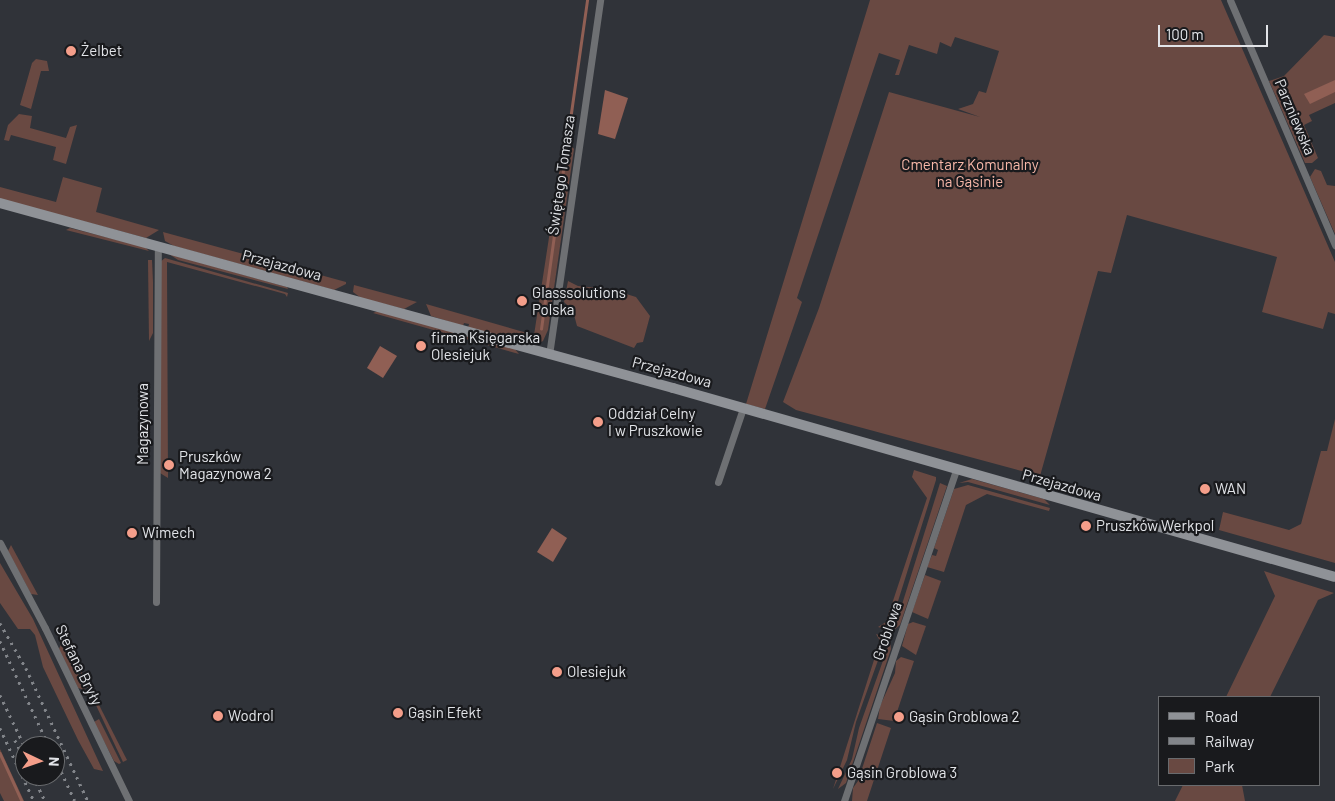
<!DOCTYPE html>
<html>
<head>
<meta charset="utf-8">
<style>
	body { margin:0 }
	#map { position:relative; width:1335px; height:801px; overflow:hidden; background:#303339; font-family:Barlow,sans-serif }
	div>[style] { position:absolute }
	.green>* { inset:0; background:#694942 }
	.water>* { inset:0; background:#905f54 }
	.stream>* { height:2.5px; margin:-1.25px; padding:0 1.25px; transform-origin:1.25px; border-radius:1.25px; background:#905f54 }
	.street>* { height:7px; margin:-3.5px; padding:0 3.5px; transform-origin:3.5px; border-radius:3.5px; background:#6e7073 }
	.secondary>* { height:10px; margin:-5px; padding:0 5px; transform-origin:5px; border-radius:5px; background:#8f9297 }
	.rail>* { height:2.5px; margin-top:-1.25px; transform-origin:0; background:repeating-linear-gradient(90deg,#82858a 0 2.5px,transparent 0 7.5px) }
	.dots>* { width:14px; height:14px; translate:-50% -50%; box-sizing:border-box; border:2px solid #191a1d; border-radius:50% }
	span { translate:-50% -50%; white-space:nowrap; text-align:center; line-height:1.15; -webkit-text-stroke:4.5px #191a1d; paint-order:stroke }
	.poi-label { font-size:15px; color:#e2e4e8 }
	.left { translate:0 -50%; text-align:left }
	.street-label { font-size:15px; color:#e2e4e8 }
	.park-label { font-size:15px; color:#f8b8a9 }
	.legend { position:absolute; left:1158px; top:696px; width:162px; height:90px; box-sizing:border-box; background:#191a1d; border:1px solid #696b6e; margin:0; padding:6px 9px; list-style:none; font-size:15px; color:#e2e4e8 }
	.legend li { display:flex; align-items:center; gap:10px; height:25px }
	.legend b { width:25px; border:1px solid #696b6e }
	.north { position:absolute; left:15px; top:736px; width:50px; height:50px; box-sizing:border-box; background:#191a1d; border:1px solid #696b6e; border-radius:50%; rotate:93deg; font-size:14px; font-weight:700; line-height:20px; text-align:center; color:#e2e4e8 }
	.north::after { content:''; display:block; margin:auto; width:18px; height:22px; background:#f49e8a; clip-path:polygon(50% 0,100% 100%,50% 72%,0 100%) }
	.scale { position:absolute; left:1158px; top:25px; width:110px; height:22px; box-sizing:border-box; border:2px solid #e2e4e8; border-top:0; padding-left:6px; font-size:15px; line-height:18px; white-space:nowrap; color:#e2e4e8; -webkit-text-stroke:4px #191a1d; paint-order:stroke }
</style>
</head>
<body>
<div id="map">
	<div class="green">
		<i style="clip-path:polygon(870px 0,1221px 0,1335px 262px,1335px 314px,1328px 312px,1323px 329px,1262px 312px,1277px 257px,1127px 215px,1111px 273px,1098px 271px,1040px 476px,796px 410px,783px 402px,819px 308px,889px 92px,980px 117px,958px 109px,973px 104px,979px 91px,986px 93px,999px 51px,955px 37px,951px 47px,940px 42px,937px 54px,909px 45px,899px 75px,895px 75px,900px 60px,879px 53px,797px 298px,802px 302px,765px 409px,746px 404px)"></i>
		<i style="clip-path:polygon(1324px 35px,1335px 37px,1335px 103px,1309px 115px,1312px 121px,1304px 125px,1318px 158px,1312px 163px,1305px 163px,1269px 81px,1284px 76px)"></i>
		<i style="clip-path:polygon(36px 59px,47px 61px,49px 71px,41px 71px,31px 109px,20px 105px,32px 63px)"></i>
		<i style="clip-path:polygon(19px 114px,32px 116px,30px 128px,66px 138px,70px 127px,77px 125px,66px 164px,53px 160px,56px 147px,11px 135px,9px 141px,4px 140px,8px 125px)"></i>
		<i style="clip-path:polygon(564px 140px,567px 141px,541px 329px,568px 141px,574px 149px,548px 330px,543px 341px,535px 345px,468px 328px,469px 324px,464px 323px,463px 326px,431px 316px,426px 304px,534px 335px)"></i>
		<i style="clip-path:polygon(1315px 169px,1321px 171px,1327px 185px,1335px 186px,1335px 234px,1310px 177px)"></i>
		<i style="clip-path:polygon(63px 177px,102px 188px,96px 212px,159px 230px,146px 238px,0 199px,0 187px,56px 202px)"></i>
		<i style="clip-path:polygon(70px 228px,145px 247px,149px 251px,66px 230px)"></i>
		<i style="clip-path:polygon(163px 232px,346px 282px,346px 284px,334px 290px,174px 246px,165px 241px)"></i>
		<i style="clip-path:polygon(169px 254px,287px 287px,288px 289px,178px 260px)"></i>
		<i style="clip-path:polygon(165px 258px,288px 293px,287px 297px,285px 294px,167px 262px,168px 478px,160px 473px,160px 262px)"></i>
		<i style="clip-path:polygon(148px 260px,152px 260px,153px 282px,153px 333px,149px 341px)"></i>
		<i style="clip-path:polygon(568px 281px,578px 286px,610px 289px,636px 297px,650px 316px,643px 342px,637px 343px,634px 348px,577px 326px,573px 311px,564px 302px)"></i>
		<i style="clip-path:polygon(354px 285px,417px 302px,404px 309px,361px 298px,353px 292px)"></i>
		<i style="clip-path:polygon(378px 311px,514px 348px,519px 354px,373px 313px)"></i>
		<i style="clip-path:polygon(1335px 419px,1335px 563px,1219px 530px,1223px 512px,1289px 530px,1301px 524px,1321px 451px,1327px 451px)"></i>
		<i style="clip-path:polygon(914px 470px,936px 477px,936px 480px,889px 630px,878px 627px,886px 622px,927px 498px,912px 477px)"></i>
		<i style="clip-path:polygon(972px 479px,1044px 499px,1050px 505px,968px 482px,959px 483px)"></i>
		<i style="clip-path:polygon(940px 483px,947px 486px,900px 625px,894px 630px)"></i>
		<i style="clip-path:polygon(968px 485px,1050px 508px,1049px 511px,987px 494px,966px 505px,944px 572px,927px 567px,932px 555px,936px 556px,938px 550px,934px 548px,954px 489px)"></i>
		<i style="clip-path:polygon(11px 545px,38px 595px,31px 594px,8px 551px)"></i>
		<i style="clip-path:polygon(0 563px,33px 619px,103px 771px,94px 769px,78px 740px,43px 667px,35px 635px,30px 629px,18px 629px,0 603px)"></i>
		<i style="clip-path:polygon(1264px 571px,1334px 593px,1318px 600px,1270px 697px,1226px 697px,1275px 596px)"></i>
		<i style="clip-path:polygon(925px 575px,941px 581px,928px 619px,912px 612px)"></i>
		<i style="clip-path:polygon(913px 622px,926px 626px,916px 655px,902px 646px,908px 624px)"></i>
		<i style="clip-path:polygon(876px 634px,886px 638px,856px 722px,847px 760px,833px 789px,880px 641px)"></i>
		<i style="clip-path:polygon(65px 640px,97px 701px,127px 760px,123px 762px)"></i>
		<i style="clip-path:polygon(890px 641px,891px 649px,846px 783px,838px 789px,852px 759px,859px 728px)"></i>
		<i style="clip-path:polygon(62px 642px,84px 686px,85px 690px,78px 688px,59px 649px)"></i>
		<i style="clip-path:polygon(901px 657px,914px 661px,894px 721px,878px 719px,880px 706px,895px 673px,896px 661px)"></i>
		<i style="clip-path:polygon(99px 719px,121px 763px,119px 764px,114px 761px,94px 722px)"></i>
		<i style="clip-path:polygon(877px 723px,891px 728px,867px 801px,852px 801px,853px 788px,858px 781px)"></i>
		<i style="clip-path:polygon(0 749px,24px 801px,4px 801px,0 793px)"></i>
		<i style="clip-path:polygon(1183px 785px,1242px 785px,1245px 801px,1175px 801px)"></i>
	</div>
	<div class="water">
		<i style="clip-path:polygon(1335px 80px,1335px 92px,1310px 104px,1304px 94px)"></i>
		<i style="clip-path:polygon(605px 90px,628px 98px,615px 139px,598px 134px)"></i>
		<i style="clip-path:polygon(380px 346px,397px 356px,383px 378px,367px 368px)"></i>
		<i style="clip-path:polygon(552px 528px,567px 538px,553px 562px,537px 552px)"></i>
	</div>
	<div class="stream">
		<i style="left:568px;top:134px;width:135px;rotate:-81.9deg"></i>
		<i style="left:541px;top:329px;width:190px;rotate:-82.1deg"></i>
		<i style="left:0;top:753px;width:53px;rotate:65.4deg"></i>
	</div>
	<div class="street">
		<i style="left:1230px;top:0;width:267px;rotate:66.8deg"></i>
		<i style="left:549px;top:355px;width:359px;rotate:-81.8deg"></i>
		<i style="left:718px;top:482px;width:78px;rotate:-71.3deg"></i>
		<i style="left:0;top:543px;width:96px;rotate:62.1deg"></i>
		<i style="left:45px;top:628px;width:192px;rotate:64.1deg"></i>
		<i style="left:156px;top:602px;width:356px;rotate:-89.7deg"></i>
		<i style="left:844px;top:801px;width:349px;rotate:-71.3deg"></i>
	</div>
	<div class="secondary">
		<i style="left:0;top:203px;width:698px;rotate:15.37deg"></i>
		<i style="left:673px;top:388px;width:688px;rotate:15.93deg"></i>
	</div>
	<div class="rail">
		<i style="left:0;top:623px;width:52px;rotate:60deg"></i>
		<i style="left:26px;top:668px;width:147px;rotate:65deg"></i>
		<i style="left:0;top:641px;width:116px;rotate:65deg"></i>
		<i style="left:0;top:695px;width:58px;rotate:64.3deg"></i>
		<i style="left:0;top:728px;width:81px;rotate:65deg"></i>
		<i style="left:15px;top:740px;width:22px;rotate:63deg"></i>
		<i style="left:55px;top:758px;width:47px;rotate:65.1deg"></i>
		<i style="left:33px;top:776px;width:28px;rotate:64deg"></i>
	</div>
	<div class="dots">
		<i style="left:71px;top:51px;background:#f49e8a"></i>
		<i style="left:522px;top:301px;background:#f49e8a"></i>
		<i style="left:421px;top:346px;background:#f49e8a"></i>
		<i style="left:598px;top:422px;background:#f49e8a"></i>
		<i style="left:169px;top:465px;background:#f49e8a"></i>
		<i style="left:1205px;top:489px;background:#f49e8a"></i>
		<i style="left:1086px;top:526px;background:#f49e8a"></i>
		<i style="left:132px;top:533px;background:#f49e8a"></i>
		<i style="left:557px;top:672px;background:#f49e8a"></i>
		<i style="left:398px;top:713px;background:#f49e8a"></i>
		<i style="left:218px;top:716px;background:#f49e8a"></i>
		<i style="left:899px;top:717px;background:#f49e8a"></i>
		<i style="left:837px;top:773px;background:#f49e8a"></i>
	</div>
	<div class="poi-label">
		<span class="left" style="left:81px;top:51px">Żelbet</span>
		<span class="left" style="left:532px;top:301px">Glasssolutions<br>Polska</span>
		<span class="left" style="left:431px;top:346px">firma Księgarska<br>Olesiejuk</span>
		<span class="left" style="left:608px;top:422px">Oddział Celny<br>I w Pruszkowie</span>
		<span class="left" style="left:179px;top:465px">Pruszków<br>Magazynowa 2</span>
		<span class="left" style="left:1215px;top:489px">WAN</span>
		<span class="left" style="left:1096px;top:526px">Pruszków Werkpol</span>
		<span class="left" style="left:142px;top:533px">Wimech</span>
		<span class="left" style="left:567px;top:672px">Olesiejuk</span>
		<span class="left" style="left:408px;top:713px">Gąsin Efekt</span>
		<span class="left" style="left:228px;top:716px">Wodrol</span>
		<span class="left" style="left:909px;top:717px">Gąsin Groblowa 2</span>
		<span class="left" style="left:847px;top:773px">Gąsin Groblowa 3</span>
	</div>
	<div class="street-label">
		<span style="left:1295px;top:117px;rotate:67deg">Parzniewska</span>
		<span style="left:561px;top:175px;rotate:-82deg">Świętego Tomasza</span>
		<span style="left:282px;top:265px;rotate:15deg">Przejazdowa</span>
		<span style="left:672px;top:372px;rotate:15deg">Przejazdowa</span>
		<span style="left:143px;top:424px;rotate:-90deg">Magazynowa</span>
		<span style="left:1062px;top:485px;rotate:16deg">Przejazdowa</span>
		<span style="left:887px;top:631px;rotate:-71deg">Groblowa</span>
		<span style="left:79px;top:665px;rotate:64deg">Stefana Bryły</span>
	</div>
	<div class="park-label">
		<span style="left:970px;top:173px">Cmentarz Komunalny<br>na Gąsinie</span>
	</div>
	<ul class="legend">
	<li><b style="height:6px;background:#8f9297"></b>Road</li>
	<li><b style="height:6px;background:#82858a"></b>Railway</li>
	<li><b style="height:14px;background:#694942"></b>Park</li>
	</ul>
	<div class="north">N</div>
	<div class="scale">100 m</div>
</div>
</body>
</html>
